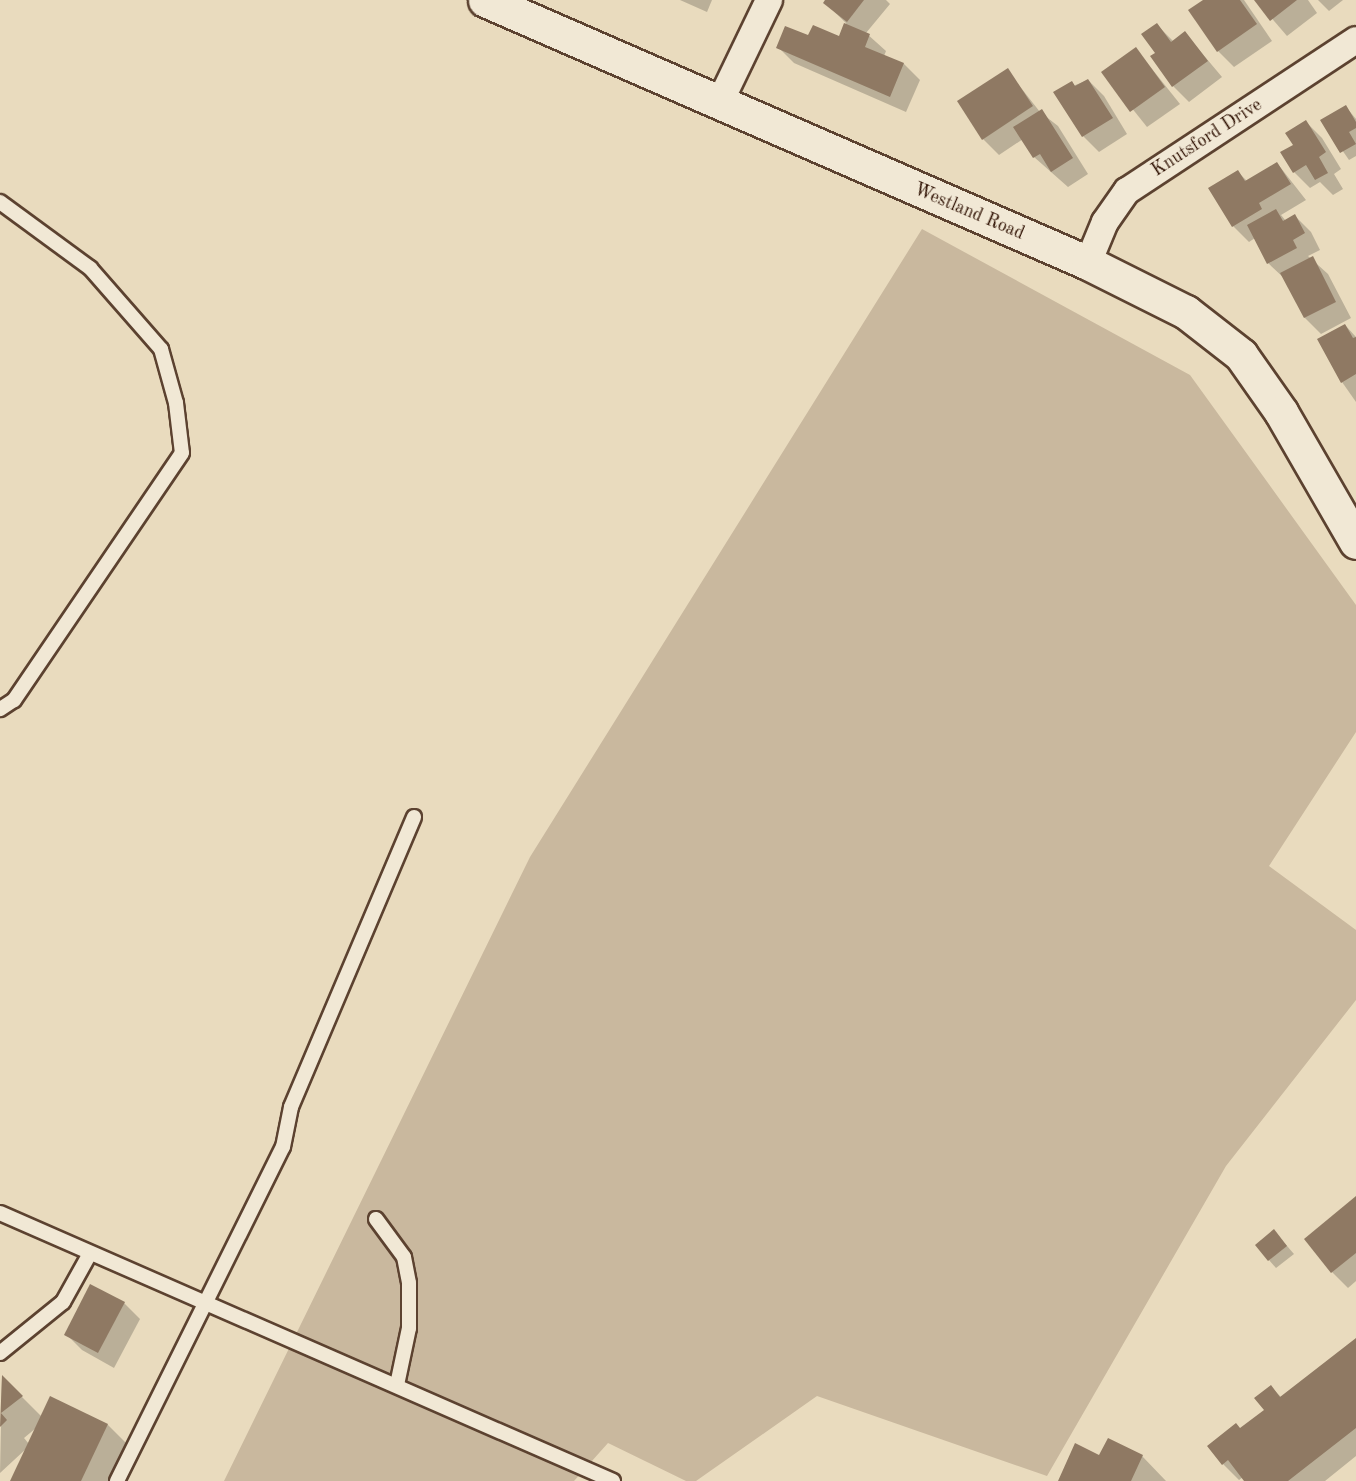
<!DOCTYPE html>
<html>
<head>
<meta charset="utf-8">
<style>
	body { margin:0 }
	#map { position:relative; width:1356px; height:1481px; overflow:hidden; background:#e9dbbe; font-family:"Old Standard TT",serif }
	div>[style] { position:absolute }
	.green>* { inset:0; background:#c9b89e }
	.shadow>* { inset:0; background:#0003 }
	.building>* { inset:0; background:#8f7963 }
	.roads { filter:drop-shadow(2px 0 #5c4230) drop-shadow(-2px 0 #5c4230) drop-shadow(0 2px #5c4230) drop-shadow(0 -2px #5c4230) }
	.lane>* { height:14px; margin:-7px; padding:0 7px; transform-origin:7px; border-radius:7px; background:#f1e8d5 }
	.street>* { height:26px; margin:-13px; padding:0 13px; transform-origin:13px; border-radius:13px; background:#f1e8d5 }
	.secondary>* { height:33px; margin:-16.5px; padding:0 16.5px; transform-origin:16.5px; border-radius:16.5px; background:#f1e8d5 }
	span { translate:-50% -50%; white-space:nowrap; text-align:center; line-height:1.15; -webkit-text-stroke:4.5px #f1e8d5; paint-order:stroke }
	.street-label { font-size:18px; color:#2d0f00 }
</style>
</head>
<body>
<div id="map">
	<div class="green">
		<i style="clip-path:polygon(922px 229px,1190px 375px,1356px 605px,1356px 732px,1269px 866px,1356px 930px,1356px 1000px,1226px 1166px,1047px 1476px,817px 1396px,696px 1481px,686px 1481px,608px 1443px,574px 1481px,224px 1481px,530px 857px)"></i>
	</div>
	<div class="shadow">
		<i style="clip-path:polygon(680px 0,712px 0,707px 12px)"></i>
		<i style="clip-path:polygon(827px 0,886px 0,890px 4px,866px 33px,886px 51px,884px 56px,904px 64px,920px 80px,906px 112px,794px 63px,778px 47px,809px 37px,839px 38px,846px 23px,825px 3px)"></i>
		<i style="clip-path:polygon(1206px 0,1244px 0,1272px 41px,1234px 67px,1218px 51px)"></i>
		<i style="clip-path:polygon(1256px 0,1308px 0,1317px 13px,1287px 36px)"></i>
		<i style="clip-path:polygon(1318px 0,1343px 0,1329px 11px)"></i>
		<i style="clip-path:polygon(1157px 25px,1173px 41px,1185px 33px,1222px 77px,1189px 102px,1173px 86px,1157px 53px)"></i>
		<i style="clip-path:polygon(1136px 49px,1180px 104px,1147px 127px,1103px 72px)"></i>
		<i style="clip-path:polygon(1007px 70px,1040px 112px,1058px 126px,1088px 174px,1068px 187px,1034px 157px,1023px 139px,999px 155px,983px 139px)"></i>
		<i style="clip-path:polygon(1088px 80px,1104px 96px,1127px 134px,1099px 152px,1083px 136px,1055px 93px)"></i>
		<i style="clip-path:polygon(1346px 107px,1356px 119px,1356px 156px,1349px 160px,1322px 121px)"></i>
		<i style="clip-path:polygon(1306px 122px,1322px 138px,1341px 169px,1334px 174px,1343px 189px,1333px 195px,1320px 182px,1310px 188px,1294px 172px,1295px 145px)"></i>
		<i style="clip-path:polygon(1277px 163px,1306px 200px,1281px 215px,1286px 221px,1295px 216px,1311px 232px,1320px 250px,1308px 256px,1328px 274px,1351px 318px,1321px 334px,1305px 318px,1285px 279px,1268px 263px,1255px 238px,1249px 242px,1233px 226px,1238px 172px,1248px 182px)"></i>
		<i style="clip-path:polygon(1345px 325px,1356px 337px,1356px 402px,1342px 382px)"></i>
		<i style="clip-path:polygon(1356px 1198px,1356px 1281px,1348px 1288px,1332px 1272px)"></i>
		<i style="clip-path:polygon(1274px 1231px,1294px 1254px,1276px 1268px,1269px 1260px)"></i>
		<i style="clip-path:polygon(124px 1303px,140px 1319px,114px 1368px,82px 1350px,66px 1334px)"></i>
		<i style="clip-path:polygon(1356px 1340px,1356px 1456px,1325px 1481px,1246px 1481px,1243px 1477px,1239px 1480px,1223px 1464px,1241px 1430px,1266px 1410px,1271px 1387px,1282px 1398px)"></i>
		<i style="clip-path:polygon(evenodd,2px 1377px,42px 1417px,50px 1398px,108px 1425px,132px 1449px,116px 1481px,12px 1481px,27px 1448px,0 1473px,2px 1377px,36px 1428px,29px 1444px,24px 1438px,36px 1428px)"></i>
		<i style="clip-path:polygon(1108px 1440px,1142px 1456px,1166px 1481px,1059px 1481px,1100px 1457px)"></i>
	</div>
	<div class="building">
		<i style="clip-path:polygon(825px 0,864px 0,847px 22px,823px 3px)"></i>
		<i style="clip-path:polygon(1203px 0,1240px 0,1257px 24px,1217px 52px,1188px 10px)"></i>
		<i style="clip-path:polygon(1254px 0,1297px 0,1270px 21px)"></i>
		<i style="clip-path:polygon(844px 23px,870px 34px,865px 47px,904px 63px,890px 97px,776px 48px,785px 26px,808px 35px,813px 25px,839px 36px)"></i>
		<i style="clip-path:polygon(1157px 23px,1171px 42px,1185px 31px,1208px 61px,1172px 87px,1150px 56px,1155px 53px,1141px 34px)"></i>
		<i style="clip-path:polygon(1136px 47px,1165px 87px,1130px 112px,1101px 72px)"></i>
		<i style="clip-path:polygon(1008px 68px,1033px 106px,982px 140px,957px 101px)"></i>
		<i style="clip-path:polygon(1088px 79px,1113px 118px,1082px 137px,1053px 92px,1072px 81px,1075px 86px)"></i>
		<i style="clip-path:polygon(1346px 105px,1356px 122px,1356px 128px,1349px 132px,1356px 144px,1340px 153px,1320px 120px)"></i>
		<i style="clip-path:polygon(1042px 109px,1073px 158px,1051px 172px,1040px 154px,1033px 158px,1013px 127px)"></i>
		<i style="clip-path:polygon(1306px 120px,1326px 152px,1319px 157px,1328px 173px,1315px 180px,1306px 165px,1293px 173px,1280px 152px,1293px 145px,1285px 133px)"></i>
		<i style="clip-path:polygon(1277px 162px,1291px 184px,1259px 203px,1262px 209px,1232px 227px,1208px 188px,1238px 170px,1245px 181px)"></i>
		<i style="clip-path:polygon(1276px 209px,1283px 221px,1295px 214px,1305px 233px,1293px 240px,1297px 248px,1267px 264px,1247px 225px)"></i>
		<i style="clip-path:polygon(1313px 256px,1336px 302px,1304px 318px,1280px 273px)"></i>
		<i style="clip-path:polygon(1345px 324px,1353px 338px,1356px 337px,1356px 374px,1341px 383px,1317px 339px)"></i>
		<i style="clip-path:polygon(1356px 1196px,1356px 1253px,1331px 1273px,1304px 1239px)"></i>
		<i style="clip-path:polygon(1274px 1229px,1287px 1246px,1268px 1261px,1255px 1245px)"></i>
		<i style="clip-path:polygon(90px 1284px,125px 1302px,98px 1353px,64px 1335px)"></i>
		<i style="clip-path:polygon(1356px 1338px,1356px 1428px,1288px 1481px,1244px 1481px,1228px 1460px,1222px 1465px,1207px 1446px,1236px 1423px,1240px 1428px,1264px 1410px,1254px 1398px,1271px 1385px,1280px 1397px)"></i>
		<i style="clip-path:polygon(2px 1375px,23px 1396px,1px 1413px,7px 1420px,0 1427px)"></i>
		<i style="clip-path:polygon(50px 1396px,108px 1424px,81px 1481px,10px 1481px)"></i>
		<i style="clip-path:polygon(1108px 1438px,1143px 1455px,1131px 1481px,1058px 1481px,1075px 1443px,1099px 1455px)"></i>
	</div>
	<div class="roads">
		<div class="lane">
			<i style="left:0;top:202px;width:112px;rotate:36.3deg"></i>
			<i style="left:90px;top:268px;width:108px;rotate:48.8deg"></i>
			<i style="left:161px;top:349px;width:56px;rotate:74.5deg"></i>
			<i style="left:176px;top:403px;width:50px;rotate:83.2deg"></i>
			<i style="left:182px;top:453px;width:299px;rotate:124.2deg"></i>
			<i style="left:14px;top:700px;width:17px;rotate:147deg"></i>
			<i style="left:0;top:1213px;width:669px;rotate:23.61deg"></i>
			<i style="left:376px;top:1219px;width:47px;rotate:53.6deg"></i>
			<i style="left:404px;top:1257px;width:26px;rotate:79deg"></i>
			<i style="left:409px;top:1283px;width:45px;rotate:90deg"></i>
			<i style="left:409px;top:1328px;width:58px;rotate:101.9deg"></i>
			<i style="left:0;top:1353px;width:81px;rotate:-39deg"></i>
			<i style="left:63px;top:1302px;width:54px;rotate:-61deg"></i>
			<i style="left:117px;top:1481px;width:373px;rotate:-63.6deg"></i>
			<i style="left:283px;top:1147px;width:41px;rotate:-78.7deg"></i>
			<i style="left:291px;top:1107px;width:315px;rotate:-67deg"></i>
		</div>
		<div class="street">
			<i style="left:720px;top:102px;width:113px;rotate:-64.3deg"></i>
			<i style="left:1088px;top:263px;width:44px;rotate:-67.5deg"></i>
			<i style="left:1105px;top:222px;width:38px;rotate:-55deg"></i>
			<i style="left:1127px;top:191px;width:274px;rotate:-33.4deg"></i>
		</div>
		<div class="secondary">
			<i style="left:485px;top:0;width:658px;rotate:23.56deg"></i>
			<i style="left:1088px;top:263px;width:110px;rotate:26.6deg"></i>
			<i style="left:1186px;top:312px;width:70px;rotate:38deg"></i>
			<i style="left:1241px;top:355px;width:70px;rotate:54.9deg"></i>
			<i style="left:1281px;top:412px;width:150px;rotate:60deg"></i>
		</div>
	</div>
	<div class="street-label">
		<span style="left:1207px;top:138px;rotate:-33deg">Knutsford Drive</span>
		<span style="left:969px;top:212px;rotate:23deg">Westland Road</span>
	</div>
</div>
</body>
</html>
